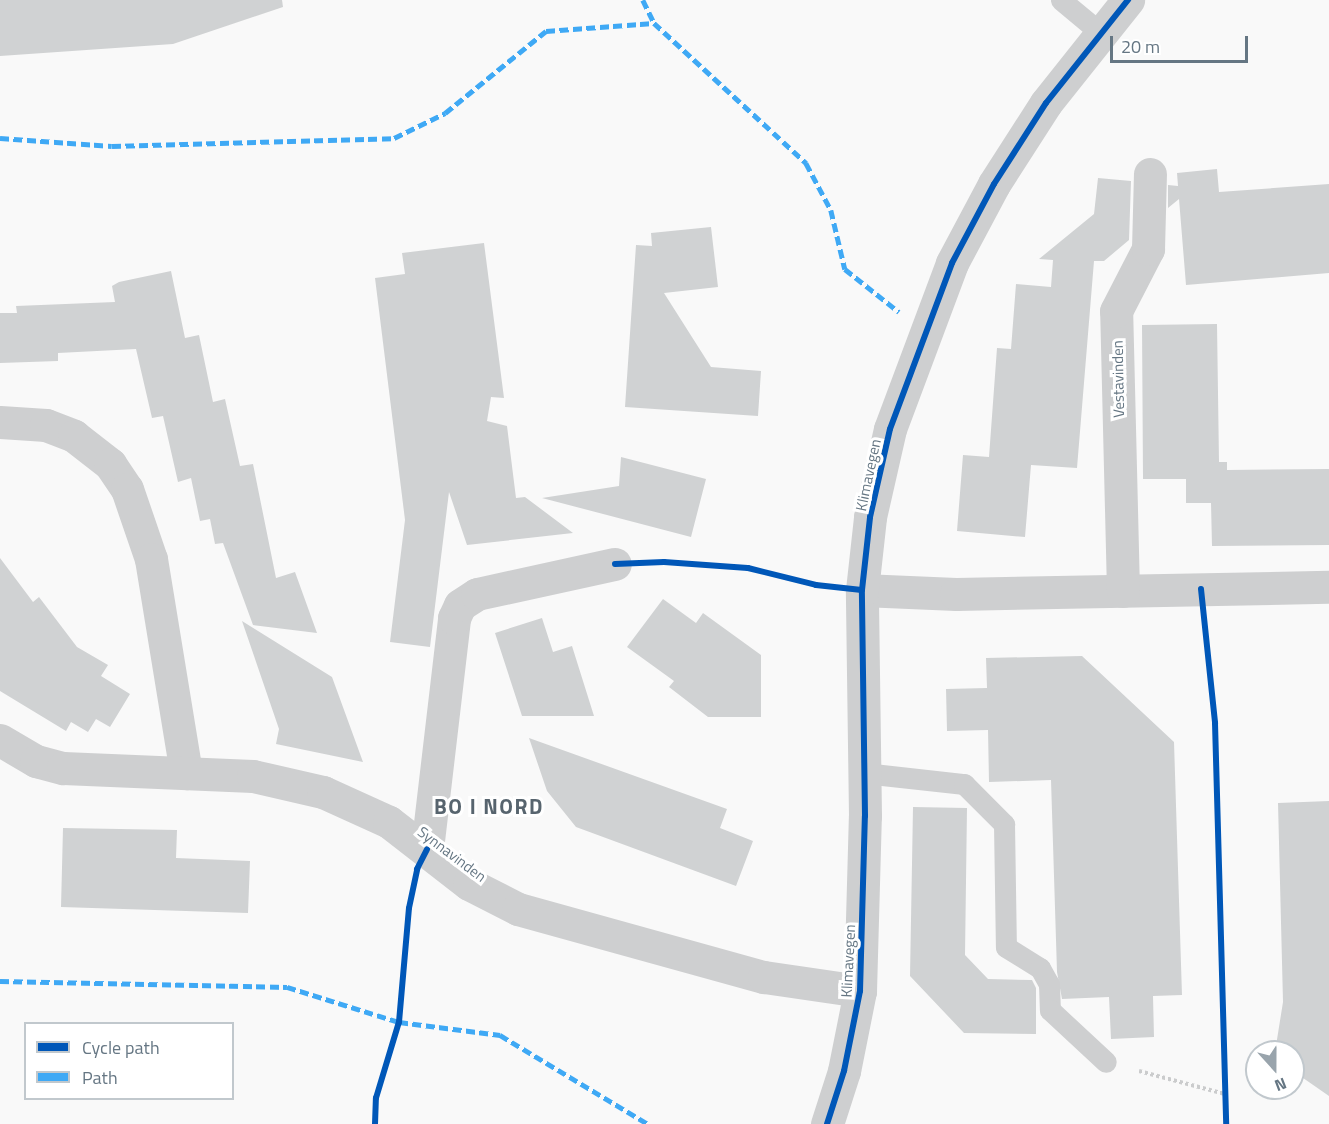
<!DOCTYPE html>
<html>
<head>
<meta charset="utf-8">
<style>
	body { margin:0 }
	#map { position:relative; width:1329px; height:1124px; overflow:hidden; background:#f9f9f9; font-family:"Titillium Web",sans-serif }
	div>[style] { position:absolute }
	.building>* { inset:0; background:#d0d2d3 }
	.path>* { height:4px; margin-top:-2px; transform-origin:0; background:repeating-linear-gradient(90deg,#cbcccd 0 3px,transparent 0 6px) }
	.lane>* { height:21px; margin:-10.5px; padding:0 10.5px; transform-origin:10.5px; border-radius:10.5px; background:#cecfd0 }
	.street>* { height:33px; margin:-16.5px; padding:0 16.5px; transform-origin:16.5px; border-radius:16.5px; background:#cecfd0 }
	.quiet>* { height:4.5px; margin-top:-2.25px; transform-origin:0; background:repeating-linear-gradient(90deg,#3fa9f5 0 9px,transparent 0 13.5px) }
	.cycleway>* { height:6px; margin:-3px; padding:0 3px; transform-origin:3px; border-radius:3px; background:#0057b8 }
	span { translate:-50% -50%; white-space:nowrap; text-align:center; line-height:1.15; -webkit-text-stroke:6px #fff; paint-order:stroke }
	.street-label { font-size:15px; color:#657683 }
	.district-label { font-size:21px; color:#57646e; font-weight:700; letter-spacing:1.5px }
	.legend { position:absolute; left:24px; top:1022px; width:210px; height:78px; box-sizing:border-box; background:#fff; border:2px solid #c1c8cd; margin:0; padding:8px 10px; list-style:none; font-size:18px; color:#657683 }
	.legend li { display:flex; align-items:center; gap:12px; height:30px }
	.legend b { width:30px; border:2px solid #c1c8cd }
	.north { position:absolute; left:1245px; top:1040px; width:60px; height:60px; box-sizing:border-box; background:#fff; border:2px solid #c1c8cd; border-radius:50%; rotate:159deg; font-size:16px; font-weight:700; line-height:24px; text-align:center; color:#657683 }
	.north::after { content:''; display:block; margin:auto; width:21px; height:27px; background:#99a4ac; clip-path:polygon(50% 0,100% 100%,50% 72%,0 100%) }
	.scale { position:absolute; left:1110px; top:36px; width:138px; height:27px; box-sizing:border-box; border:3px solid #657683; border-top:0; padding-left:8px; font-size:18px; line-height:21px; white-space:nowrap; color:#657683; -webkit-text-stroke:4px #fff; paint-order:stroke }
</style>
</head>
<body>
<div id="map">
	<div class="building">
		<i style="clip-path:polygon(0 0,282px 0,283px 7px,173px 44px,0 56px)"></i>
		<i style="clip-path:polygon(1217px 169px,1219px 192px,1329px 184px,1329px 273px,1186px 285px,1179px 199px,1168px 208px,1168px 185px,1178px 186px,1177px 173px)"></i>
		<i style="clip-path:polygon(1098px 178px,1131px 181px,1129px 240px,1104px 261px,1094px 261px,1077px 468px,1031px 465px,1025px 537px,957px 531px,963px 455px,989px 457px,997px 348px,1011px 349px,1016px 284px,1051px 287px,1053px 260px,1039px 259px,1094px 214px)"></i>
		<i style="clip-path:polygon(711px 227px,718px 287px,664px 293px,711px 367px,761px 371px,758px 416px,625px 407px,636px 245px,652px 246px,651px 233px)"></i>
		<i style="clip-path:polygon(484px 243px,504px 398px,491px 397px,487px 421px,507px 426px,516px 498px,525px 497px,573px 533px,467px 545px,449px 492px,430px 647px,390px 642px,405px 520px,375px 278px,405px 274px,402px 253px)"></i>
		<i style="clip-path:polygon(171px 271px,185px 338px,199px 335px,213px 402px,225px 399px,240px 466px,253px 464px,276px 578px,295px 572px,317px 633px,253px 625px,223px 543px,215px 544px,210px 519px,200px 521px,191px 478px,178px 482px,163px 416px,152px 418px,136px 349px,58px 353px,58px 361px,0 363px,0 313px,17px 313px,16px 306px,115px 302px,112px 286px,119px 282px)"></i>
		<i style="clip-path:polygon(1217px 324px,1219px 462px,1227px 462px,1227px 470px,1329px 469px,1329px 545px,1212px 546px,1211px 503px,1186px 503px,1186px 479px,1143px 479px,1142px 325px)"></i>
		<i style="clip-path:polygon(621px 457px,706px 479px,691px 537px,542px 498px,619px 486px)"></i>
		<i style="clip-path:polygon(0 558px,33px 602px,39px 597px,77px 647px,108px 665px,101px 676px,130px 694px,110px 727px,96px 719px,88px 732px,71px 722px,66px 731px,0 691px)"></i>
		<i style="clip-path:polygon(663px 599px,696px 623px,703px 613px,761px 655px,761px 717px,708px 717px,669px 687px,674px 681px,627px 647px)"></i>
		<i style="clip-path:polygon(542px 618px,553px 652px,572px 646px,594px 716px,522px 716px,495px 633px)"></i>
		<i style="clip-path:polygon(242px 621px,332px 677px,363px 762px,276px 744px,279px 729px)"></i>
		<i style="clip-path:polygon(1082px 656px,1174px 742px,1182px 995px,1153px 996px,1154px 1037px,1111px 1039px,1109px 997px,1062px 999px,1057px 972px,1051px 780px,989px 782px,988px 730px,947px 731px,946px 689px,987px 688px,986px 658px)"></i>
		<i style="clip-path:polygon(529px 738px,727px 809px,720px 828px,753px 841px,736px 886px,576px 827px,547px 791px)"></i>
		<i style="clip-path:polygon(1329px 801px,1329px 1096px,1293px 1071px,1293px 1052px,1275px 1052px,1283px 1002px,1278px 803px)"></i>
		<i style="clip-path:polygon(913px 807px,967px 808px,965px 955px,988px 979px,1032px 980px,1036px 988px,1036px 1034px,964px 1033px,910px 976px)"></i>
		<i style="clip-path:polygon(63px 828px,177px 830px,176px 858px,250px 861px,248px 913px,61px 907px)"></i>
	</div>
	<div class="path">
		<i style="left:1139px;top:1071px;width:89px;rotate:15deg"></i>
	</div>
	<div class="lane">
		<i style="left:1061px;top:0;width:53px;rotate:39.7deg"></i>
		<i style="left:864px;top:773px;width:101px;rotate:6.3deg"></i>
		<i style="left:964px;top:784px;width:57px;rotate:45deg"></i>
		<i style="left:1004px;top:824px;width:123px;rotate:89.1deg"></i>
		<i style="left:1006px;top:947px;width:40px;rotate:32deg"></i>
		<i style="left:1040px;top:968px;width:18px;rotate:61deg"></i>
		<i style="left:1049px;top:984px;width:26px;rotate:88deg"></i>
		<i style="left:1050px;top:1010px;width:76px;rotate:42.9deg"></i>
	</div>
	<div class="street">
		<i style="left:0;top:422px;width:46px;rotate:3.7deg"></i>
		<i style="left:46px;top:425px;width:30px;rotate:21deg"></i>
		<i style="left:74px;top:436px;width:46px;rotate:37.9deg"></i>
		<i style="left:110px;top:464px;width:30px;rotate:56deg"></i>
		<i style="left:127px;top:489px;width:74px;rotate:71.1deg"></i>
		<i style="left:151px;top:559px;width:217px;rotate:80.7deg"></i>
		<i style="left:862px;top:590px;width:94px;rotate:2.4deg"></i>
		<i style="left:956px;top:594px;width:373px;rotate:-1.1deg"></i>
		<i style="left:1123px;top:591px;width:280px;rotate:-91.4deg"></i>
		<i style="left:1116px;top:311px;width:70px;rotate:-62.7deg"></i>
		<i style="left:1148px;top:249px;width:75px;rotate:-88.5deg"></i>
		<i style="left:0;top:740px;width:42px;rotate:30.3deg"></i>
		<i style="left:36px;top:761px;width:28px;rotate:15deg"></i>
		<i style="left:63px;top:768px;width:190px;rotate:2.4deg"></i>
		<i style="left:253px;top:776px;width:72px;rotate:12.9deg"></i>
		<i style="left:323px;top:792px;width:72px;rotate:24.4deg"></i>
		<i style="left:389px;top:822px;width:101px;rotate:37.8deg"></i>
		<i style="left:469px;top:884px;width:55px;rotate:27deg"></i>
		<i style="left:518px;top:909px;width:255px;rotate:15.5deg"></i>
		<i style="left:764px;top:977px;width:97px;rotate:8.3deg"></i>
		<i style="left:427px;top:849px;width:233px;rotate:-83.3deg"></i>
		<i style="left:454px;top:618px;width:14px;rotate:-65deg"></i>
		<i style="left:460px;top:605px;width:20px;rotate:-33deg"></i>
		<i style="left:477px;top:594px;width:141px;rotate:-12.3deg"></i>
		<i style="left:827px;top:1124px;width:56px;rotate:-72.2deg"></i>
		<i style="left:844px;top:1071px;width:82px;rotate:-78.7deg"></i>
		<i style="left:860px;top:991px;width:175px;rotate:-88.4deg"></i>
		<i style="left:865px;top:816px;width:226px;rotate:-90.8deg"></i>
		<i style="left:862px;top:590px;width:73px;rotate:-83.7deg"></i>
		<i style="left:870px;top:517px;width:90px;rotate:-77.2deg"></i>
		<i style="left:890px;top:429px;width:177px;rotate:-69.5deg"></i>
		<i style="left:952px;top:263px;width:89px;rotate:-62deg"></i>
		<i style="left:994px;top:184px;width:96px;rotate:-57.3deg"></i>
		<i style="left:1046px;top:103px;width:132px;rotate:-51.5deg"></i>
	</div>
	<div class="quiet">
		<i style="left:643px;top:0;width:25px;rotate:64deg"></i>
		<i style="left:654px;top:23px;width:207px;rotate:42.6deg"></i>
		<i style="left:806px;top:163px;width:53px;rotate:62deg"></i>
		<i style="left:831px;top:210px;width:61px;rotate:76.7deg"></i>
		<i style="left:845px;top:269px;width:69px;rotate:38.5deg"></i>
		<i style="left:0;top:138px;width:112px;rotate:4.1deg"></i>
		<i style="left:112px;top:146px;width:282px;rotate:-1.6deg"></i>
		<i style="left:394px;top:138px;width:57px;rotate:-26.1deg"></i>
		<i style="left:445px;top:113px;width:130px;rotate:-39.1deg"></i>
		<i style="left:546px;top:31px;width:108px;rotate:-4.2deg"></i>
		<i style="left:0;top:981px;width:287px;rotate:1.2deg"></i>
		<i style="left:287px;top:987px;width:117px;rotate:17.4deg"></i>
		<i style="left:399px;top:1022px;width:102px;rotate:7.3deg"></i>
		<i style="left:500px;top:1035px;width:173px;rotate:31deg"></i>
	</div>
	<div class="cycleway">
		<i style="left:615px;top:564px;width:49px;rotate:-2.3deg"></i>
		<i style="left:664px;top:562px;width:84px;rotate:4.1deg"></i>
		<i style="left:748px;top:568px;width:70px;rotate:14deg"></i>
		<i style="left:816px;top:585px;width:46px;rotate:6.2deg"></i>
		<i style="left:1201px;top:589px;width:135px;rotate:84deg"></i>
		<i style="left:1215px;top:723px;width:401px;rotate:88.4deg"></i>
		<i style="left:375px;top:1124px;width:26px;rotate:-88deg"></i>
		<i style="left:376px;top:1098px;width:79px;rotate:-73.2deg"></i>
		<i style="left:399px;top:1022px;width:114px;rotate:-85deg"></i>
		<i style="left:409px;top:908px;width:40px;rotate:-78deg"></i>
		<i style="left:417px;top:869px;width:22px;rotate:-63deg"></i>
		<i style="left:827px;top:1124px;width:56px;rotate:-72.2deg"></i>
		<i style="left:844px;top:1071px;width:82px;rotate:-78.7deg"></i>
		<i style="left:860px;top:991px;width:175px;rotate:-88.4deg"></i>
		<i style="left:865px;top:816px;width:226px;rotate:-90.8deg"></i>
		<i style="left:862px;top:590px;width:73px;rotate:-83.7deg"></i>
		<i style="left:870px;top:517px;width:90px;rotate:-77.2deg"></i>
		<i style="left:890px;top:429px;width:177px;rotate:-69.5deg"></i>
		<i style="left:952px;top:263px;width:89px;rotate:-62deg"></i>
		<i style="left:994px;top:184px;width:96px;rotate:-57.3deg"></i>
		<i style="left:1046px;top:103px;width:132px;rotate:-51.5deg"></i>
	</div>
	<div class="street-label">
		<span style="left:1118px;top:379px;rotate:-91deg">Vestavinden</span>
		<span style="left:868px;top:475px;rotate:-78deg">Klimavegen</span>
		<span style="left:452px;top:854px;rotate:37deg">Synnavinden</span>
		<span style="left:848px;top:961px;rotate:-87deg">Klimavegen</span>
	</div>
	<div class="district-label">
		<span style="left:489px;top:806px">BO I NORD</span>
	</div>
	<ul class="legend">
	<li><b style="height:8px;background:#0057b8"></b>Cycle path</li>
	<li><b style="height:8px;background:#3fa9f5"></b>Path</li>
	</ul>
	<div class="north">N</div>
	<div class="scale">20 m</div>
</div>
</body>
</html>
